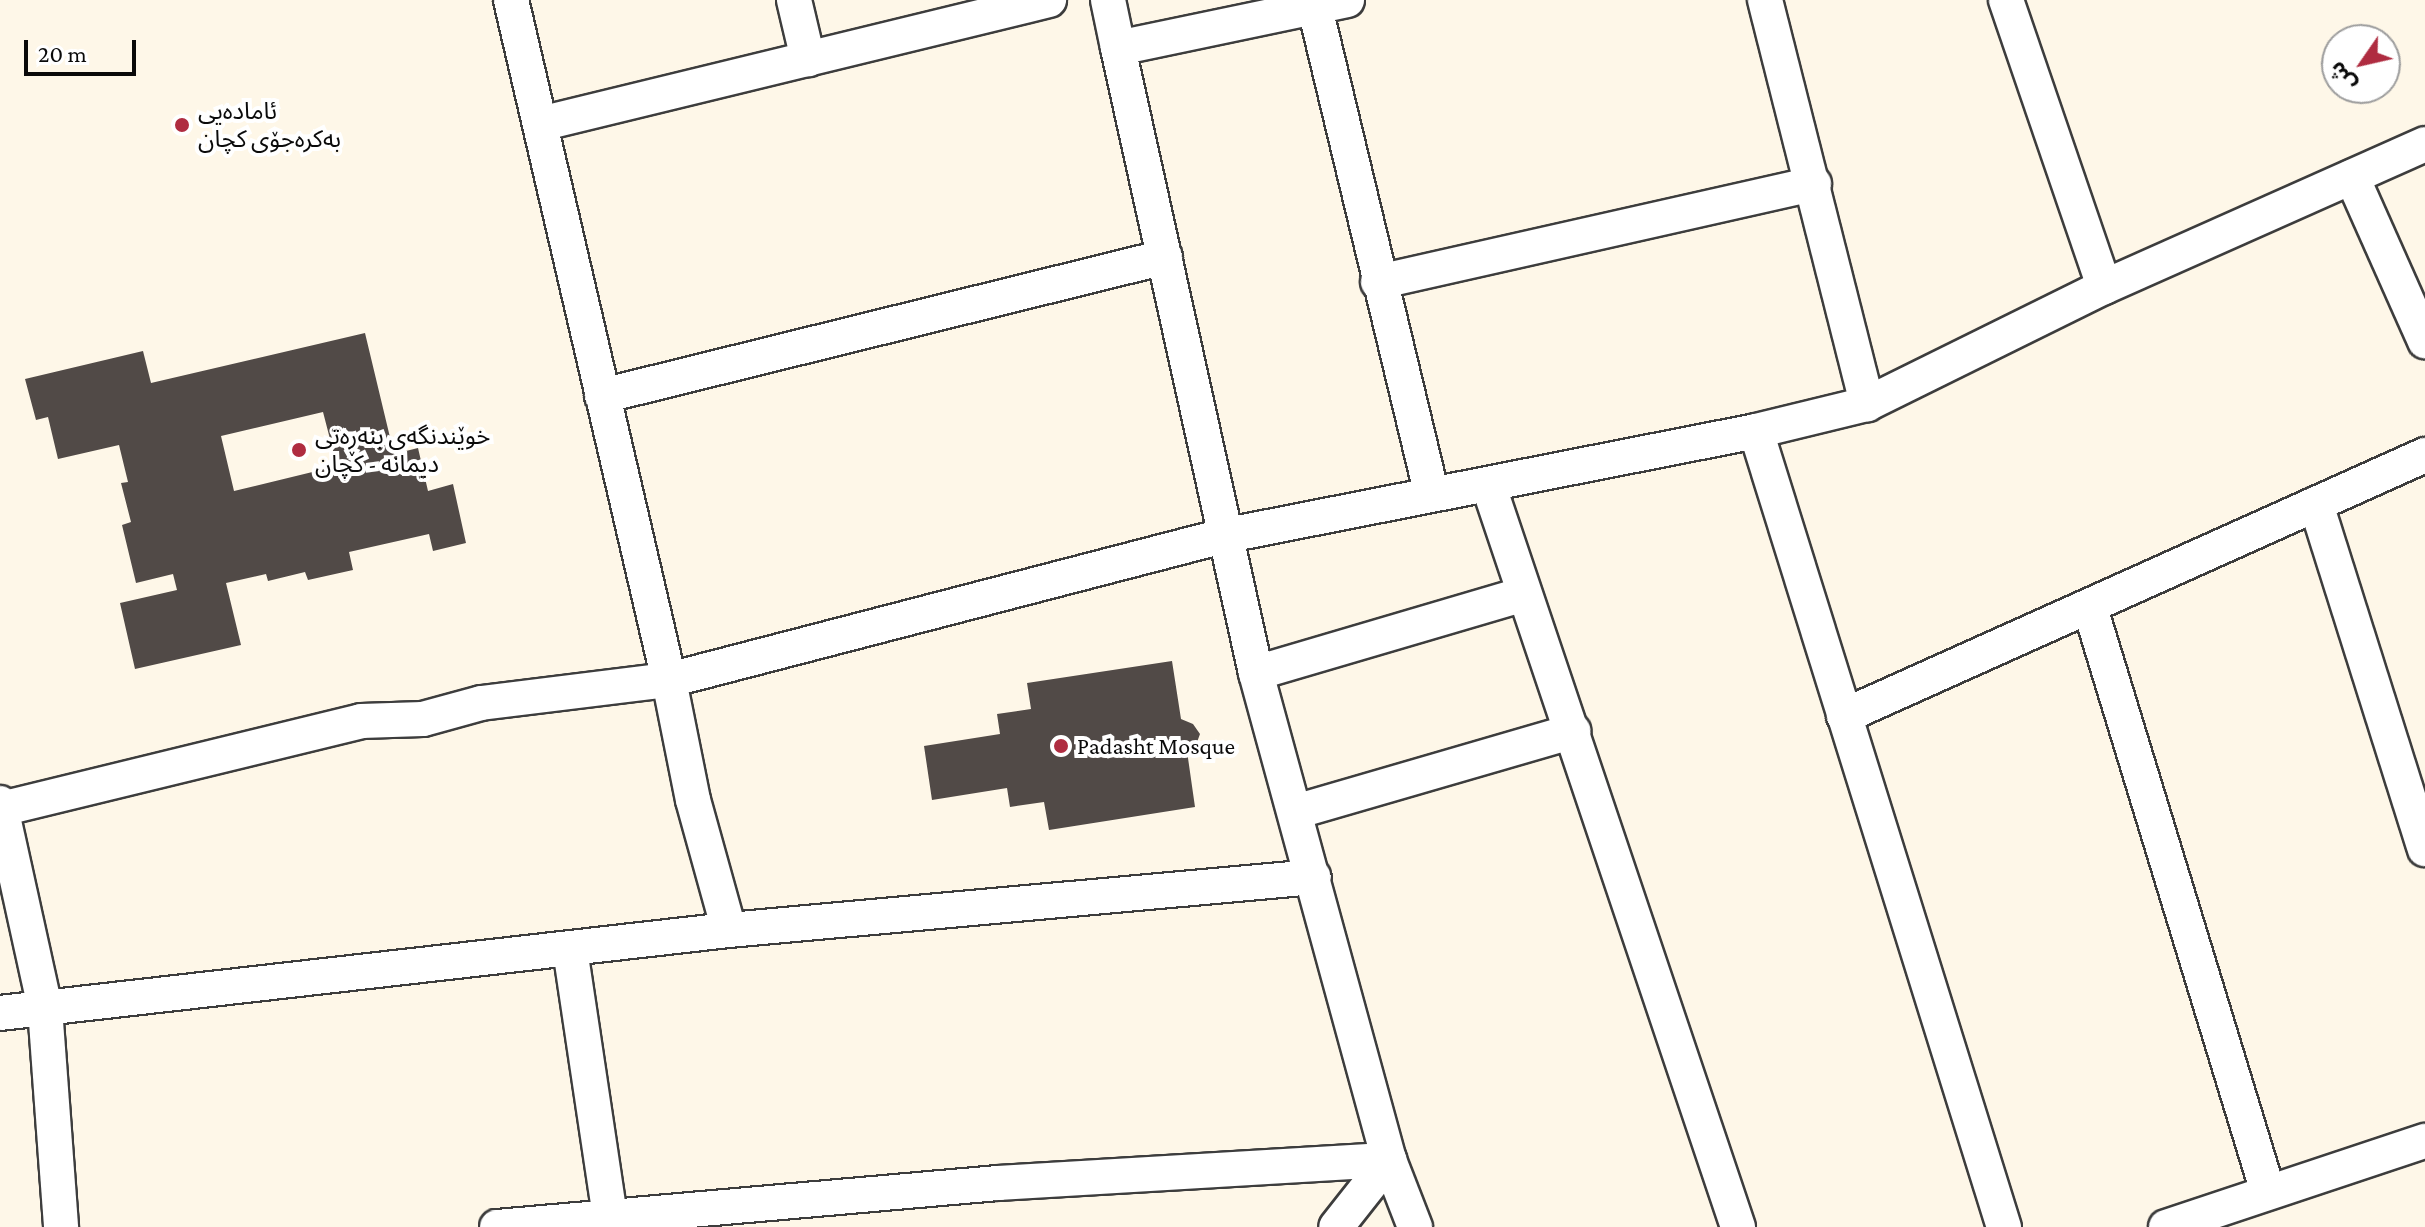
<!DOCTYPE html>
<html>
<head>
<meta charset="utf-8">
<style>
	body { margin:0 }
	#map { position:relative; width:2425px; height:1227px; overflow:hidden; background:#fef7e8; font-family:"Crimson Pro","Noto Sans Arabic",serif }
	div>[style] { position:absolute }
	.building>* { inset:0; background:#514a47 }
	.roads { filter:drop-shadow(2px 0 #3d3d3d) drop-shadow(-2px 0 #3d3d3d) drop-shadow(0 2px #3d3d3d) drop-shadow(0 -2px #3d3d3d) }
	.street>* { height:34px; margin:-17px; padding:0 17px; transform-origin:17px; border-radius:17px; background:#fff }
	.dots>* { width:22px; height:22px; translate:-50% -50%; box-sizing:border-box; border:4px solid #fff; border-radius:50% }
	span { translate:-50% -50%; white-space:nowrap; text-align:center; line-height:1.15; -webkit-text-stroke:8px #fff; paint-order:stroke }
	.poi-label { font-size:24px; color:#0a0a0a }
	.left { translate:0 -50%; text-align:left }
	.north { position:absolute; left:2321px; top:24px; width:80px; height:80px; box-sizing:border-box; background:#fff; border:2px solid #9d9d9d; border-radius:50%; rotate:236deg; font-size:22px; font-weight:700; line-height:32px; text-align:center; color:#0a0a0a }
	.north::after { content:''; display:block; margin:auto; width:28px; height:36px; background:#af2c40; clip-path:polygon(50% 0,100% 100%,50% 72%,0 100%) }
	.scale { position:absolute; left:24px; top:40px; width:112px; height:36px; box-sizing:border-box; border:4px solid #0a0a0a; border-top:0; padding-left:10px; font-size:24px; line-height:28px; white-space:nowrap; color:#0a0a0a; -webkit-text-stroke:6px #fff; paint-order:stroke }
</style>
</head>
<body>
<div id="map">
	<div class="building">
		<i style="clip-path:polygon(evenodd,365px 333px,394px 454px,418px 448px,428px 491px,453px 484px,466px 543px,433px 551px,429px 534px,349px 552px,353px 570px,308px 580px,305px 572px,268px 581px,266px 574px,226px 583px,241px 645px,135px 669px,120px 603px,177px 590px,173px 574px,136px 583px,122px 525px,131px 522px,121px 483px,128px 482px,119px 445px,58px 459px,48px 417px,36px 420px,25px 379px,143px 351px,151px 383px,365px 333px,323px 412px,337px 466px,234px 491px,221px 436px,323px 412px)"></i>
		<i style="clip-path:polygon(1172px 661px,1181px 719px,1193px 724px,1200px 734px,1196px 745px,1187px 751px,1195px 807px,1049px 830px,1044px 802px,1010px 807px,1007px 788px,932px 800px,924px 746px,1000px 734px,997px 714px,1031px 709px,1027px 683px)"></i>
	</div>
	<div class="roads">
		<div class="street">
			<i style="left:511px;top:0;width:698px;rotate:76.92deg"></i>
			<i style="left:669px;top:680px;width:122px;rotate:78.7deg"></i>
			<i style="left:693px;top:800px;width:135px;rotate:74.5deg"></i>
			<i style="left:794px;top:0;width:61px;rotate:76.7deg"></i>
			<i style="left:1108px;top:0;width:49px;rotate:78.2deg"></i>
			<i style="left:1118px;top:48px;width:234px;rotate:-11.8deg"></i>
			<i style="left:1765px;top:0;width:417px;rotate:75.8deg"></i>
			<i style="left:2006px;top:0;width:303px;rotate:71.1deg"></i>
			<i style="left:1315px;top:8px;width:499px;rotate:76.5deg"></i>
			<i style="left:1118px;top:48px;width:640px;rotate:77.55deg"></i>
			<i style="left:1256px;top:673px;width:505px;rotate:74.72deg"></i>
			<i style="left:1389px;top:1160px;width:85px;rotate:128.3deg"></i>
			<i style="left:540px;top:124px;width:524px;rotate:-13.69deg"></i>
			<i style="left:2352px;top:177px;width:180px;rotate:66deg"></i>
			<i style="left:1378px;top:282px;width:447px;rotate:-12.7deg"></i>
			<i style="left:602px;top:396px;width:580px;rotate:-13.87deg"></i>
			<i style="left:1756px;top:431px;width:834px;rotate:72.7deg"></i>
			<i style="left:1488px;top:484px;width:784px;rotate:71.4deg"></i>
			<i style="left:2316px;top:504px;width:362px;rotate:72.5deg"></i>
			<i style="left:2090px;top:608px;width:611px;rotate:73.05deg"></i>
			<i style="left:1256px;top:673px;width:279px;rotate:-16.4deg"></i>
			<i style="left:1844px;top:716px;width:637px;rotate:-24.19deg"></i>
			<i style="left:0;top:803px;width:210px;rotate:77.6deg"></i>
			<i style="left:45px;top:1008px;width:220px;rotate:85.8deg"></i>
			<i style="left:1px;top:809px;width:371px;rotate:-13.7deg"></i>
			<i style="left:361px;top:721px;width:62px;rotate:-1.8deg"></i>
			<i style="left:423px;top:719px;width:60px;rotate:-15.4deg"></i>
			<i style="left:481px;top:703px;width:189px;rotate:-7deg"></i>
			<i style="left:669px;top:680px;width:572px;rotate:-14.57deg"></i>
			<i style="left:1223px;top:536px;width:543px;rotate:-11.14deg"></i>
			<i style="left:1756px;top:431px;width:114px;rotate:-13.7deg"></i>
			<i style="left:1867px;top:404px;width:264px;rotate:-26.3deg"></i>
			<i style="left:2104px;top:287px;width:351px;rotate:-24deg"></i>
			<i style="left:1295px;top:812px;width:290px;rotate:-16.2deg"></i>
			<i style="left:570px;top:949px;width:272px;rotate:81.5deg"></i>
			<i style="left:0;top:1013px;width:734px;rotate:-6.5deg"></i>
			<i style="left:729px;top:930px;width:587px;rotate:-5.18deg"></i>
			<i style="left:497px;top:1227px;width:503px;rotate:-5.02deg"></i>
			<i style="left:998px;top:1183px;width:392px;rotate:-3.4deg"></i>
			<i style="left:1389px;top:1160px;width:72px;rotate:68.8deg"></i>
			<i style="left:2166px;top:1227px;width:273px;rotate:-18.4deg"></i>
		</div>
	</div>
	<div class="dots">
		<i style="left:182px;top:125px;background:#af2c40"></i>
		<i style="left:299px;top:450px;background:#af2c40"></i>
		<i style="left:1061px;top:746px;background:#af2c40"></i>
	</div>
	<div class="poi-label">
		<span class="left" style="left:198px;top:125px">ئامادەیی<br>بەکرەجۆی کچان</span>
		<span class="left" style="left:315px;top:450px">خوێندنگەی بنەڕەتی<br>دیمانە - کچان</span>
		<span class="left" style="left:1077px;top:746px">Padasht Mosque</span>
	</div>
	<div class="north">ش</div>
	<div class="scale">20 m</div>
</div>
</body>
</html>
